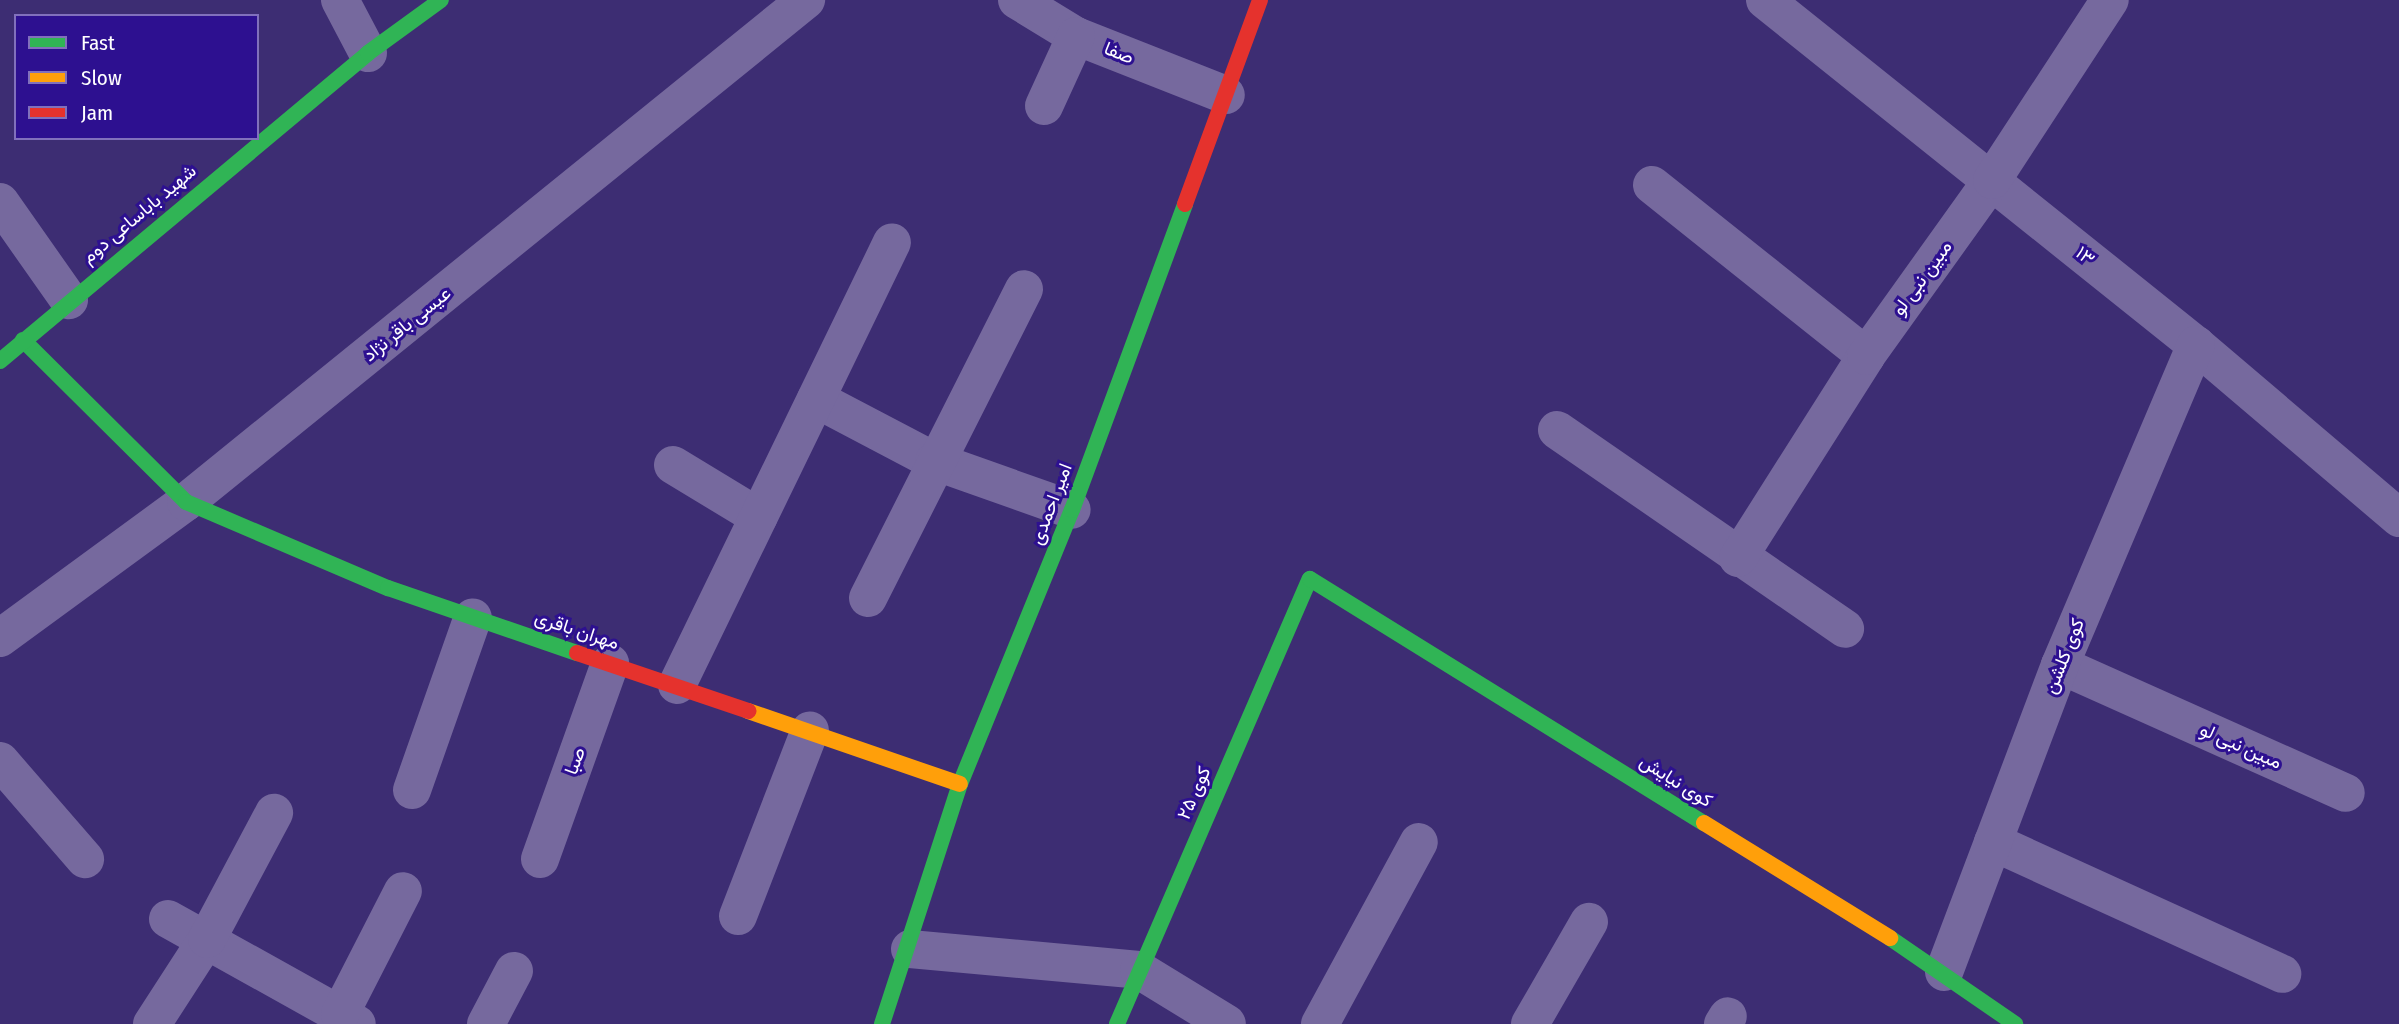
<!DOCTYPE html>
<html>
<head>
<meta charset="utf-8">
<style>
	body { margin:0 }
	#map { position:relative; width:2399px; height:1024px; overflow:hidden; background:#3d2d73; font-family:"Fira Sans Condensed",Vazirmatn,sans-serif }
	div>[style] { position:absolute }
	.street>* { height:38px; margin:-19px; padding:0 19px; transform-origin:19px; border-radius:19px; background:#76699e }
	.fast>* { height:16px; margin:-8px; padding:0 8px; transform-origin:8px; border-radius:8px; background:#30b455 }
	.slow>* { height:16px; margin:-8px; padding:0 8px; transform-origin:8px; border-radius:8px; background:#ff9f0a }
	.jam>* { height:16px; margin:-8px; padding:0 8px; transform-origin:8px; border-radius:8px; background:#e5322d }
	span { translate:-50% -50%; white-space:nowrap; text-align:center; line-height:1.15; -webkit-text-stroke:6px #2d1090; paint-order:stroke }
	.street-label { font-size:19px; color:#fff }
	.legend { position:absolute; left:14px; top:14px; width:245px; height:126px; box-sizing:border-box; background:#2d1090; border:2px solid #8170bc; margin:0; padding:9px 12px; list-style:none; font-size:21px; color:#fff }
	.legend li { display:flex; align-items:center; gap:14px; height:35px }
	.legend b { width:35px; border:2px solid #8170bc }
</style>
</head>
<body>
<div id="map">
	<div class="street">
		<i style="left:340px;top:0;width:60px;rotate:62.2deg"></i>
		<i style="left:1017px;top:0;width:69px;rotate:31.4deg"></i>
		<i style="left:1076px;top:36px;width:161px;rotate:21.5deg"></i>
		<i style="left:1765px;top:0;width:552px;rotate:38.68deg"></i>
		<i style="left:2196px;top:345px;width:267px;rotate:40.4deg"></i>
		<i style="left:1044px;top:106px;width:77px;rotate:-65.4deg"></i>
		<i style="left:1652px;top:185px;width:274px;rotate:38.6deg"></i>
		<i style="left:0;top:202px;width:120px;rotate:54.9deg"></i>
		<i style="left:816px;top:399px;width:133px;rotate:27.7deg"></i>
		<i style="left:934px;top:461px;width:146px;rotate:19.5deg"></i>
		<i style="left:1557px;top:430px;width:350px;rotate:34.6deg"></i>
		<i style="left:673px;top:465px;width:100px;rotate:31.2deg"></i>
		<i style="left:1738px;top:558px;width:239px;rotate:-57.6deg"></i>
		<i style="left:1866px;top:356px;width:216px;rotate:-54.4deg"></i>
		<i style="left:1992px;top:180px;width:215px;rotate:-56.8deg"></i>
		<i style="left:868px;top:598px;width:346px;rotate:-63.2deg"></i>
		<i style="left:0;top:638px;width:230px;rotate:-36.2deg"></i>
		<i style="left:186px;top:502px;width:798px;rotate:-39deg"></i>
		<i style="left:2060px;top:665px;width:313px;rotate:24.1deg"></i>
		<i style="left:677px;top:685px;width:492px;rotate:-64.1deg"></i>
		<i style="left:0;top:761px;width:130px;rotate:49.1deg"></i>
		<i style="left:412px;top:790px;width:183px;rotate:-70.6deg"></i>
		<i style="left:1993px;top:842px;width:318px;rotate:24.5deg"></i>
		<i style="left:540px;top:859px;width:208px;rotate:-70.3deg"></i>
		<i style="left:738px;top:916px;width:199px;rotate:-68.8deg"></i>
		<i style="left:168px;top:919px;width:216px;rotate:29.1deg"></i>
		<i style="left:910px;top:949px;width:230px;rotate:5.2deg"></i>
		<i style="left:1139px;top:970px;width:103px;rotate:31.5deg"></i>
		<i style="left:1944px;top:972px;width:328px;rotate:-69.3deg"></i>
		<i style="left:2060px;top:665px;width:348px;rotate:-67deg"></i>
		<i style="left:340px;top:1014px;width:138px;rotate:-62.9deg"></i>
		<i style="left:152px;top:1024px;width:101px;rotate:-57.1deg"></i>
		<i style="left:207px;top:939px;width:143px;rotate:-62deg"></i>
		<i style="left:486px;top:1024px;width:60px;rotate:-62.2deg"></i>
		<i style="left:1320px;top:1024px;width:207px;rotate:-61.5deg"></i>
		<i style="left:1530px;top:1024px;width:118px;rotate:-60deg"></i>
		<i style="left:1723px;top:1024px;width:9px;rotate:-58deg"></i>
	</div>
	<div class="fast">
		<i style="left:23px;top:340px;width:230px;rotate:44.8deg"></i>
		<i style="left:186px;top:502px;width:220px;rotate:23.1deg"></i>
		<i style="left:388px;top:588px;width:200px;rotate:19deg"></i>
		<i style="left:0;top:361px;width:480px;rotate:-39.9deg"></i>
		<i style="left:368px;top:53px;width:90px;rotate:-36deg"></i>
		<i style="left:1890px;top:938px;width:152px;rotate:34.5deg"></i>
		<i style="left:882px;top:1024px;width:252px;rotate:-72deg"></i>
		<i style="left:960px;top:784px;width:296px;rotate:-67.8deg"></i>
		<i style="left:1072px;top:510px;width:326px;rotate:-69.7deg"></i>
		<i style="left:1117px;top:1024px;width:485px;rotate:-66.6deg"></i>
		<i style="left:1310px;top:579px;width:463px;rotate:31.8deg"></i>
	</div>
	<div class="slow">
		<i style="left:748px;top:711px;width:224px;rotate:19deg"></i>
		<i style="left:1704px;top:823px;width:219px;rotate:31.7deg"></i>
	</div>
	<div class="jam">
		<i style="left:1185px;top:204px;width:217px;rotate:-69.8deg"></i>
		<i style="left:577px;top:653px;width:181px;rotate:18.7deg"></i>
	</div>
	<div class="street-label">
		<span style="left:1119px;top:53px;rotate:22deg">صفا</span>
		<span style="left:139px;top:214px;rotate:-40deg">شهید باباساعی دوم</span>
		<span style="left:2085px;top:256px;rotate:39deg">۱۳</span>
		<span style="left:1922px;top:278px;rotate:-54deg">مبین نبی لو</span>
		<span style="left:407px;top:324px;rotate:-39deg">عیسی باقر نژاد</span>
		<span style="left:1051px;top:504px;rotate:-69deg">امیر احمدی</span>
		<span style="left:577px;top:630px;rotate:18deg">مهران باقری</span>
		<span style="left:2064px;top:656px;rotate:-68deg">کوی کلشن</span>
		<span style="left:2241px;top:746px;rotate:24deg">مبین نبی لو</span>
		<span style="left:575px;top:761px;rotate:-70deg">صبا</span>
		<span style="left:1676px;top:781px;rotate:32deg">کوی نیایش</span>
		<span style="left:1194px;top:793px;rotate:-66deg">کوی ۲۵</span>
	</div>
	<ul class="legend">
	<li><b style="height:9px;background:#30b455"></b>Fast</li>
	<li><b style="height:9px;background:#ff9f0a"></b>Slow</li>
	<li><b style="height:9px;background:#e5322d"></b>Jam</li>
	</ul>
</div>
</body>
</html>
